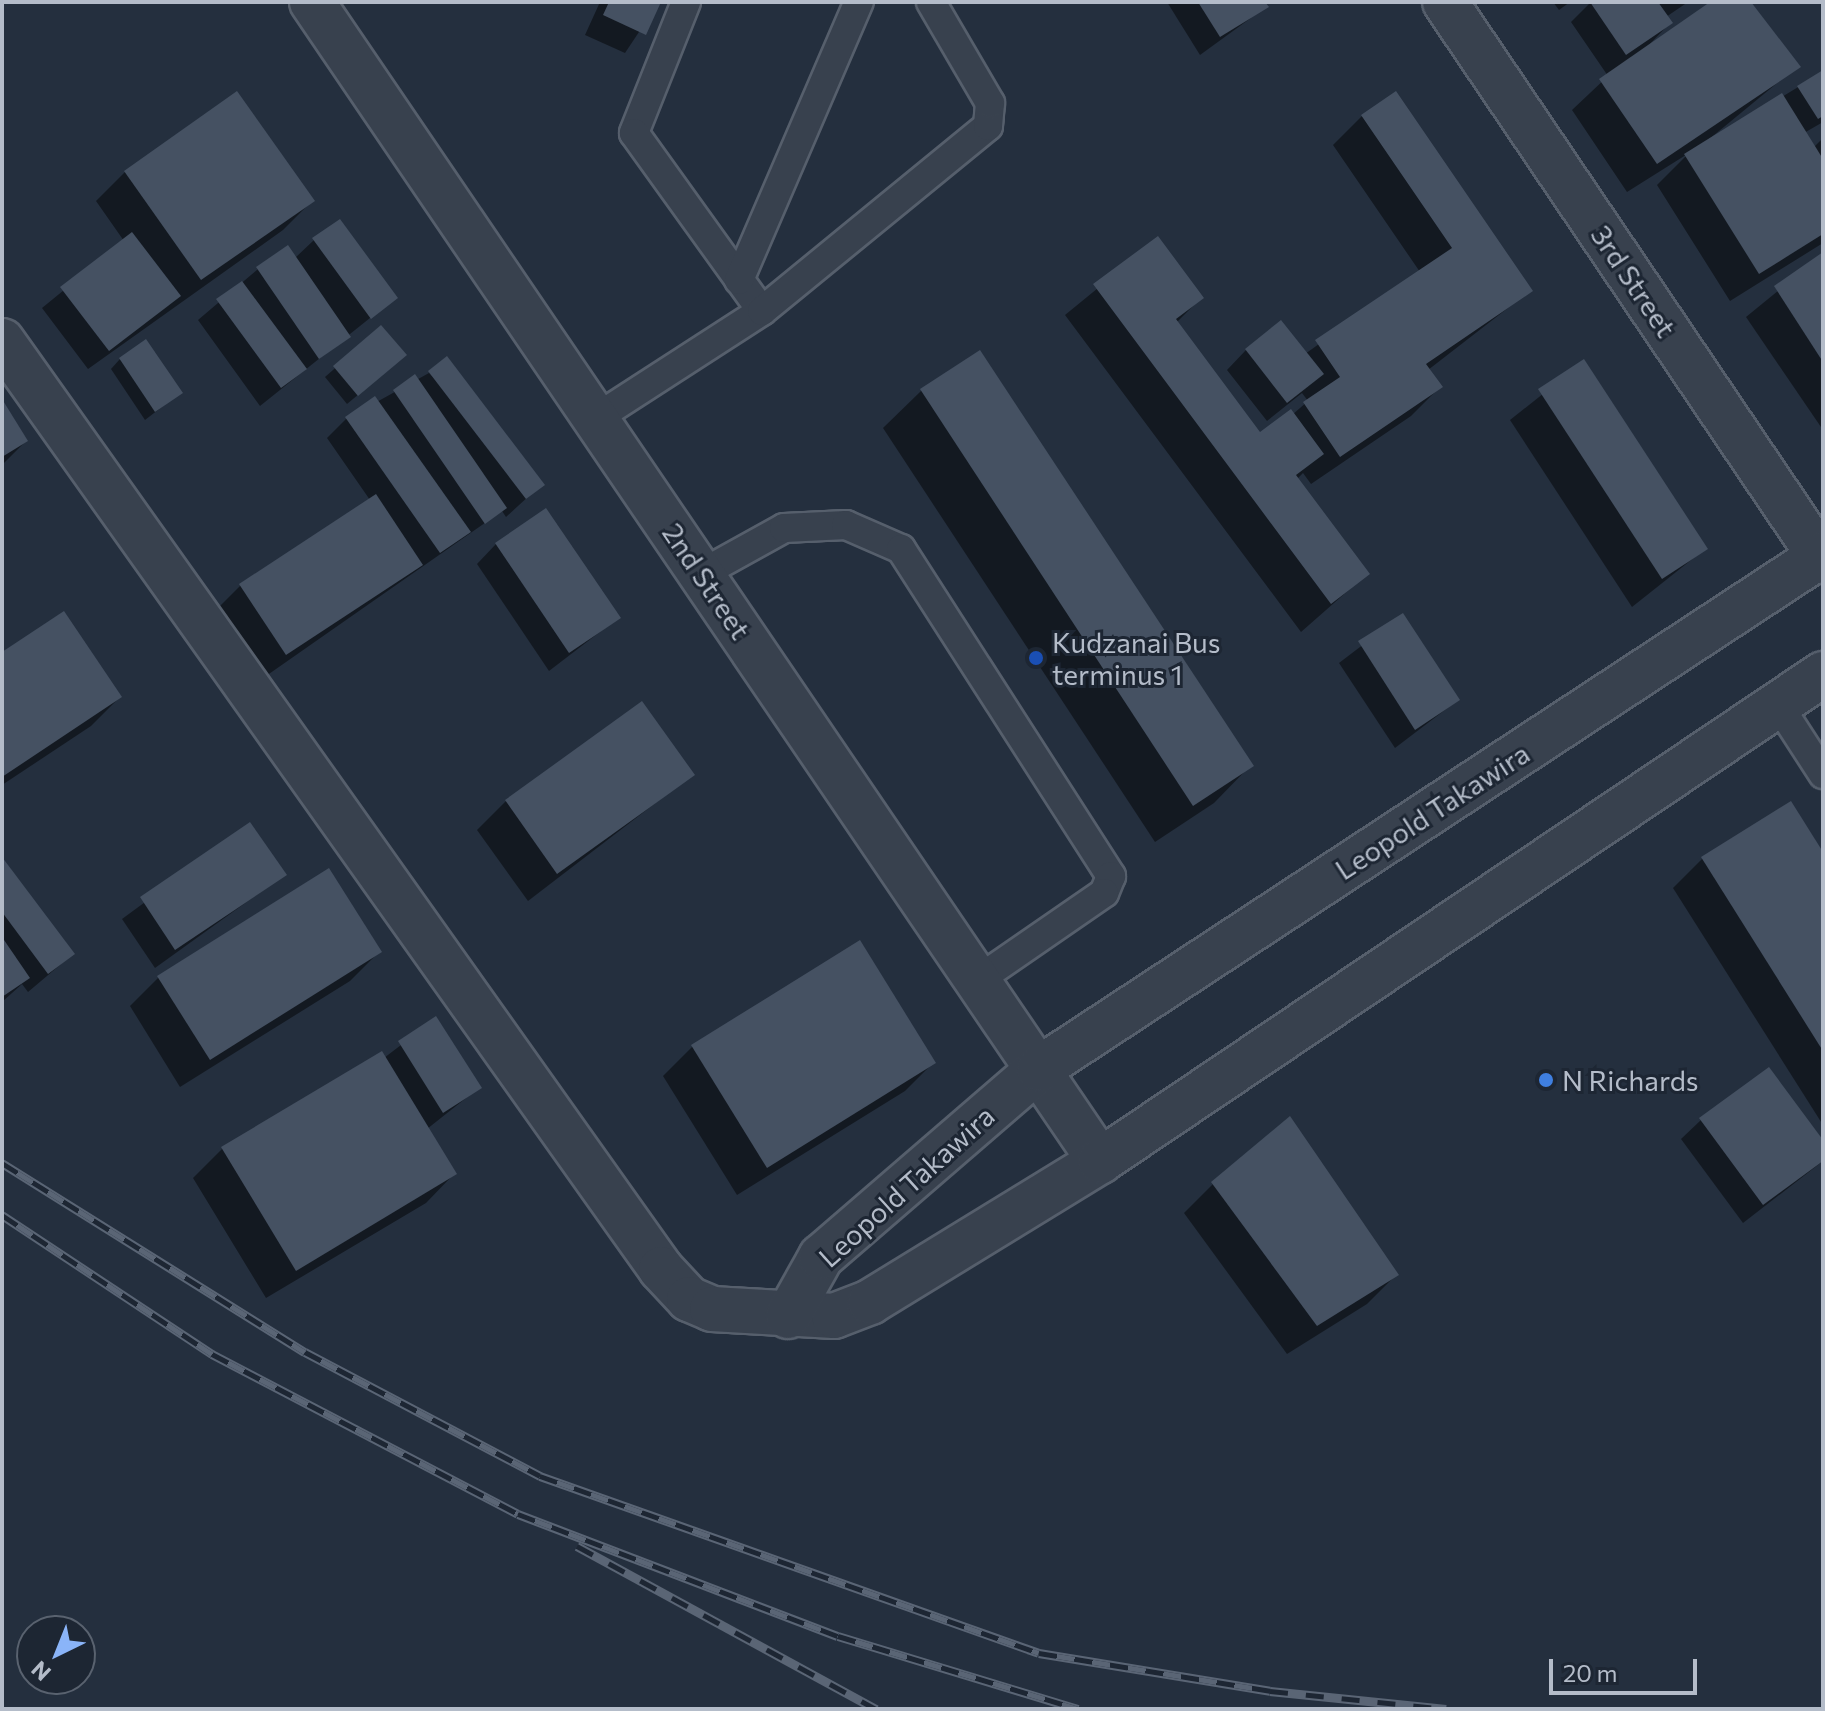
<!DOCTYPE html>
<html>
<head>
<meta charset="utf-8">
<style>
	body { margin:0 }
	#map { position:relative; width:1825px; height:1711px; overflow:hidden; background:#242f3e; font-family:Commissioner,sans-serif }
	div>[style] { position:absolute }
	.shadow>* { inset:0; background:#0007 }
	.building>* { inset:0; background:#455162 }
	.roads { filter:drop-shadow(2px 0 #565f6c) drop-shadow(-2px 0 #565f6c) drop-shadow(0 2px #565f6c) drop-shadow(0 -2px #565f6c) }
	.lane>* { height:28px; margin:-14px; padding:0 14px; transform-origin:14px; border-radius:14px; background:#38414e }
	.street>* { height:44px; margin:-22px; padding:0 22px; transform-origin:22px; border-radius:22px; background:#38414e }
	.rail>* { height:9px; margin-top:-4.5px; transform-origin:0; background:repeating-linear-gradient(90deg,#1d2633 0 18px,#5a6575 0 36px); box-sizing:border-box; border-block:2px solid #5a6575 }
	.dots>* { width:22px; height:22px; translate:-50% -50%; box-sizing:border-box; border:4px solid #1d2633; border-radius:50% }
	span { translate:-50% -50%; white-space:nowrap; text-align:center; line-height:1.15; -webkit-text-stroke:6px #1d2633; paint-order:stroke }
	.street-label { font-size:28px; color:#b4bcc9 }
	.poi-label { font-size:28px; color:#b4bcc9 }
	.left { translate:0 -50%; text-align:left }
	.frame { position:absolute; inset:0; border:4px solid #b4bcc9; pointer-events:none }
	.north { position:absolute; left:16px; top:1615px; width:80px; height:80px; box-sizing:border-box; background:#1d2633; border:2px solid #59626f; border-radius:50%; rotate:223deg; font-size:22px; font-weight:700; line-height:32px; text-align:center; color:#b4bcc9 }
	.north::after { content:''; display:block; margin:auto; width:28px; height:36px; background:#8ab4f8; clip-path:polygon(50% 0,100% 100%,50% 72%,0 100%) }
	.scale { position:absolute; left:1549px; top:1659px; width:148px; height:36px; box-sizing:border-box; border:4px solid #b4bcc9; border-top:0; padding-left:10px; font-size:24px; line-height:28px; white-space:nowrap; color:#b4bcc9; -webkit-text-stroke:6px #1d2633; paint-order:stroke }
</style>
</head>
<body>
<div id="map">
	<div class="shadow">
		<i style="clip-path:polygon(600px 2px,659px 2px,625px 53px,585px 35px)"></i>
		<i style="clip-path:polygon(1167px 2px,1263px 2px,1266px 7px,1200px 55px)"></i>
		<i style="clip-path:polygon(1553px 2px,1570px 2px,1559px 10px)"></i>
		<i style="clip-path:polygon(1591px 2px,1688px 2px,1666px 17px,1670px 23px,1649px 45px,1714px 2px,1748px 2px,1798px 66px,1702px 145px,1823px 72px,1823px 122px,1804px 133px,1813px 148px,1823px 138px,1823px 243px,1730px 301px,1657px 185px,1689px 153px,1627px 192px,1572px 110px,1608px 76px,1571px 22px)"></i>
		<i style="clip-path:polygon(1362px 116px,1530px 291px,1428px 370px,1440px 387px,1411px 416px,1311px 484px,1303px 473px,1297px 479px,1367px 574px,1301px 632px,1065px 315px,1158px 239px,1201px 298px,1176px 323px,1259px 435px,1292px 415px,1308px 401px,1302px 393px,1267px 421px,1227px 370px,1246px 350px,1305px 354px,1420px 272px,1333px 145px)"></i>
		<i style="clip-path:polygon(125px 172px,312px 201px,283px 230px,88px 369px,42px 308px,124px 241px,96px 201px)"></i>
		<i style="clip-path:polygon(314px 240px,395px 298px,260px 406px,198px 320px,258px 269px,295px 258px)"></i>
		<i style="clip-path:polygon(1823px 254px,1823px 430px,1746px 317px)"></i>
		<i style="clip-path:polygon(381px 328px,395px 364px,347px 404px,325px 377px)"></i>
		<i style="clip-path:polygon(980px 353px,1251px 765px,1214px 803px,1155px 842px,883px 428px,921px 391px)"></i>
		<i style="clip-path:polygon(120px 359px,180px 393px,145px 420px,111px 369px)"></i>
		<i style="clip-path:polygon(1583px 362px,1705px 549px,1632px 607px,1510px 420px)"></i>
		<i style="clip-path:polygon(429px 373px,542px 484px,506px 517px,502px 511px,256px 683px,211px 615px,240px 586px,370px 500px,327px 438px,346px 419px)"></i>
		<i style="clip-path:polygon(2px 403px,26px 441px,2px 465px)"></i>
		<i style="clip-path:polygon(496px 544px,618px 618px,549px 671px,477px 564px)"></i>
		<i style="clip-path:polygon(1402px 615px,1458px 700px,1395px 748px,1339px 663px)"></i>
		<i style="clip-path:polygon(2px 655px,120px 697px,91px 726px,2px 785px)"></i>
		<i style="clip-path:polygon(692px 775px,528px 901px,477px 830px,506px 801px)"></i>
		<i style="clip-path:polygon(250px 825px,284px 875px,155px 968px,122px 919px)"></i>
		<i style="clip-path:polygon(1823px 856px,1823px 1125px,1673px 888px,1702px 859px)"></i>
		<i style="clip-path:polygon(2px 860px,73px 954px,28px 992px,22px 984px,2px 1002px)"></i>
		<i style="clip-path:polygon(379px 952px,350px 981px,180px 1087px,130px 1006px,159px 977px)"></i>
		<i style="clip-path:polygon(435px 1019px,480px 1087px,427px 1129px,454px 1174px,426px 1203px,266px 1298px,193px 1178px,222px 1149px,384px 1058px)"></i>
		<i style="clip-path:polygon(692px 1047px,934px 1062px,905px 1091px,737px 1195px,663px 1076px)"></i>
		<i style="clip-path:polygon(1701px 1120px,1823px 1143px,1823px 1161px,1743px 1223px,1681px 1139px)"></i>
		<i style="clip-path:polygon(1213px 1184px,1396px 1275px,1367px 1304px,1287px 1354px,1184px 1213px)"></i>
	</div>
	<div class="building">
		<i style="clip-path:polygon(609px 2px,661px 2px,646px 35px,603px 15px)"></i>
		<i style="clip-path:polygon(1198px 2px,1265px 2px,1269px 7px,1220px 37px)"></i>
		<i style="clip-path:polygon(1590px 2px,1658px 2px,1673px 23px,1626px 55px)"></i>
		<i style="clip-path:polygon(1710px 2px,1751px 2px,1801px 67px,1657px 164px,1599px 79px)"></i>
		<i style="clip-path:polygon(1823px 70px,1823px 116px,1818px 119px,1797px 86px)"></i>
		<i style="clip-path:polygon(237px 91px,315px 201px,201px 280px,124px 171px)"></i>
		<i style="clip-path:polygon(1396px 91px,1533px 291px,1426px 364px,1443px 387px,1340px 457px,1303px 402px,1340px 377px,1315px 340px,1452px 248px,1361px 115px)"></i>
		<i style="clip-path:polygon(1782px 93px,1823px 159px,1823px 234px,1759px 274px,1684px 154px)"></i>
		<i style="clip-path:polygon(340px 219px,398px 298px,371px 319px,312px 238px)"></i>
		<i style="clip-path:polygon(132px 232px,181px 296px,109px 351px,60px 287px)"></i>
		<i style="clip-path:polygon(1158px 236px,1204px 298px,1176px 319px,1260px 432px,1291px 409px,1324px 454px,1296px 475px,1370px 574px,1331px 604px,1093px 284px)"></i>
		<i style="clip-path:polygon(288px 245px,351px 337px,319px 359px,256px 267px)"></i>
		<i style="clip-path:polygon(1823px 252px,1823px 362px,1774px 286px)"></i>
		<i style="clip-path:polygon(242px 281px,307px 369px,281px 388px,216px 299px)"></i>
		<i style="clip-path:polygon(1281px 320px,1324px 374px,1287px 403px,1245px 349px)"></i>
		<i style="clip-path:polygon(381px 325px,407px 355px,358px 396px,333px 366px)"></i>
		<i style="clip-path:polygon(146px 339px,183px 393px,155px 412px,119px 358px)"></i>
		<i style="clip-path:polygon(980px 350px,1254px 766px,1193px 806px,920px 389px)"></i>
		<i style="clip-path:polygon(447px 356px,545px 485px,526px 499px,428px 371px)"></i>
		<i style="clip-path:polygon(1584px 359px,1708px 549px,1662px 579px,1538px 389px)"></i>
		<i style="clip-path:polygon(415px 374px,507px 508px,485px 524px,393px 390px)"></i>
		<i style="clip-path:polygon(375px 396px,471px 532px,440px 553px,345px 417px)"></i>
		<i style="clip-path:polygon(2px 399px,28px 441px,2px 457px)"></i>
		<i style="clip-path:polygon(376px 494px,423px 565px,286px 655px,239px 584px)"></i>
		<i style="clip-path:polygon(546px 508px,621px 618px,569px 653px,495px 543px)"></i>
		<i style="clip-path:polygon(64px 611px,122px 697px,2px 777px,2px 652px)"></i>
		<i style="clip-path:polygon(1403px 613px,1460px 700px,1415px 730px,1358px 641px)"></i>
		<i style="clip-path:polygon(642px 701px,695px 775px,557px 874px,505px 800px)"></i>
		<i style="clip-path:polygon(1791px 801px,1823px 852px,1823px 1051px,1701px 857px)"></i>
		<i style="clip-path:polygon(250px 822px,287px 875px,175px 950px,140px 897px)"></i>
		<i style="clip-path:polygon(2px 857px,75px 954px,48px 974px,2px 912px)"></i>
		<i style="clip-path:polygon(329px 868px,382px 952px,210px 1060px,157px 976px)"></i>
		<i style="clip-path:polygon(2px 937px,30px 978px,2px 997px)"></i>
		<i style="clip-path:polygon(860px 940px,936px 1063px,767px 1168px,691px 1045px)"></i>
		<i style="clip-path:polygon(436px 1016px,482px 1088px,443px 1113px,398px 1041px)"></i>
		<i style="clip-path:polygon(382px 1051px,457px 1174px,296px 1271px,221px 1147px)"></i>
		<i style="clip-path:polygon(1769px 1067px,1823px 1140px,1823px 1161px,1763px 1205px,1699px 1118px)"></i>
		<i style="clip-path:polygon(1290px 1116px,1399px 1275px,1317px 1326px,1211px 1182px)"></i>
	</div>
	<div class="roads">
		<div class="lane">
			<i style="left:686px;top:2px;width:141px;rotate:111.7deg"></i>
			<i style="left:634px;top:133px;width:219px;rotate:54.3deg"></i>
			<i style="left:739px;top:280px;width:303px;rotate:-66.7deg"></i>
			<i style="left:598px;top:417px;width:195px;rotate:-32.9deg"></i>
			<i style="left:762px;top:311px;width:292px;rotate:-39.3deg"></i>
			<i style="left:988px;top:126px;width:23px;rotate:-85deg"></i>
			<i style="left:990px;top:103px;width:117px;rotate:-120.3deg"></i>
			<i style="left:701px;top:574px;width:95px;rotate:-29deg"></i>
			<i style="left:784px;top:528px;width:62px;rotate:-2.8deg"></i>
			<i style="left:846px;top:525px;width:60px;rotate:23.6deg"></i>
			<i style="left:901px;top:549px;width:389px;rotate:57.3deg"></i>
			<i style="left:1111px;top:876px;width:18px;rotate:112deg"></i>
			<i style="left:1104px;top:893px;width:153px;rotate:145.4deg"></i>
			<i style="left:1779px;top:706px;width:81px;rotate:57.1deg"></i>
		</div>
		<div class="street">
			<i style="left:312px;top:2px;width:1402px;rotate:55.79deg"></i>
			<i style="left:1445px;top:2px;width:675px;rotate:55.93deg"></i>
			<i style="left:2px;top:341px;width:1138px;rotate:54.62deg"></i>
			<i style="left:661px;top:1269px;width:41px;rotate:47deg"></i>
			<i style="left:689px;top:1299px;width:25px;rotate:23deg"></i>
			<i style="left:712px;top:1309px;width:122px;rotate:3.3deg"></i>
			<i style="left:834px;top:1316px;width:39px;rotate:-21deg"></i>
			<i style="left:870px;top:1302px;width:270px;rotate:-31.5deg"></i>
			<i style="left:1100px;top:1161px;width:872px;rotate:-33.96deg"></i>
			<i style="left:788px;top:1316px;width:68px;rotate:-60.8deg"></i>
			<i style="left:821px;top:1257px;width:288px;rotate:-40.8deg"></i>
			<i style="left:1039px;top:1069px;width:938px;rotate:-33.3deg"></i>
		</div>
	</div>
	<div class="rail">
		<i style="left:2px;top:1163px;width:357px;rotate:32deg"></i>
		<i style="left:305px;top:1352px;width:266px;rotate:27.8deg"></i>
		<i style="left:540px;top:1476px;width:529px;rotate:19.53deg"></i>
		<i style="left:1039px;top:1653px;width:234px;rotate:9.3deg"></i>
		<i style="left:1270px;top:1691px;width:177px;rotate:5.8deg"></i>
		<i style="left:2px;top:1215px;width:252px;rotate:33.5deg"></i>
		<i style="left:212px;top:1354px;width:345px;rotate:27.6deg"></i>
		<i style="left:518px;top:1514px;width:342px;rotate:20.9deg"></i>
		<i style="left:838px;top:1636px;width:251px;rotate:16.9deg"></i>
		<i style="left:577px;top:1546px;width:341px;rotate:28.6deg"></i>
	</div>
	<div class="dots">
		<i style="left:1036px;top:658px;background:#1a4fb4"></i>
		<i style="left:1546px;top:1080px;background:#3f7fe0"></i>
	</div>
	<div class="street-label">
		<span style="left:1634px;top:281px;rotate:56deg">3rd Street</span>
		<span style="left:707px;top:581px;rotate:56deg">2nd Street</span>
		<span style="left:1432px;top:811px;rotate:-33deg">Leopold Takawira</span>
		<span style="left:906px;top:1186px;rotate:-42deg">Leopold Takawira</span>
	</div>
	<div class="poi-label">
		<span class="left" style="left:1052px;top:658px">Kudzanai Bus<br>terminus 1</span>
		<span class="left" style="left:1562px;top:1080px">N Richards</span>
	</div>
	<div class="frame"></div>
	<div class="north">N</div>
	<div class="scale">20 m</div>
</div>
</body>
</html>
